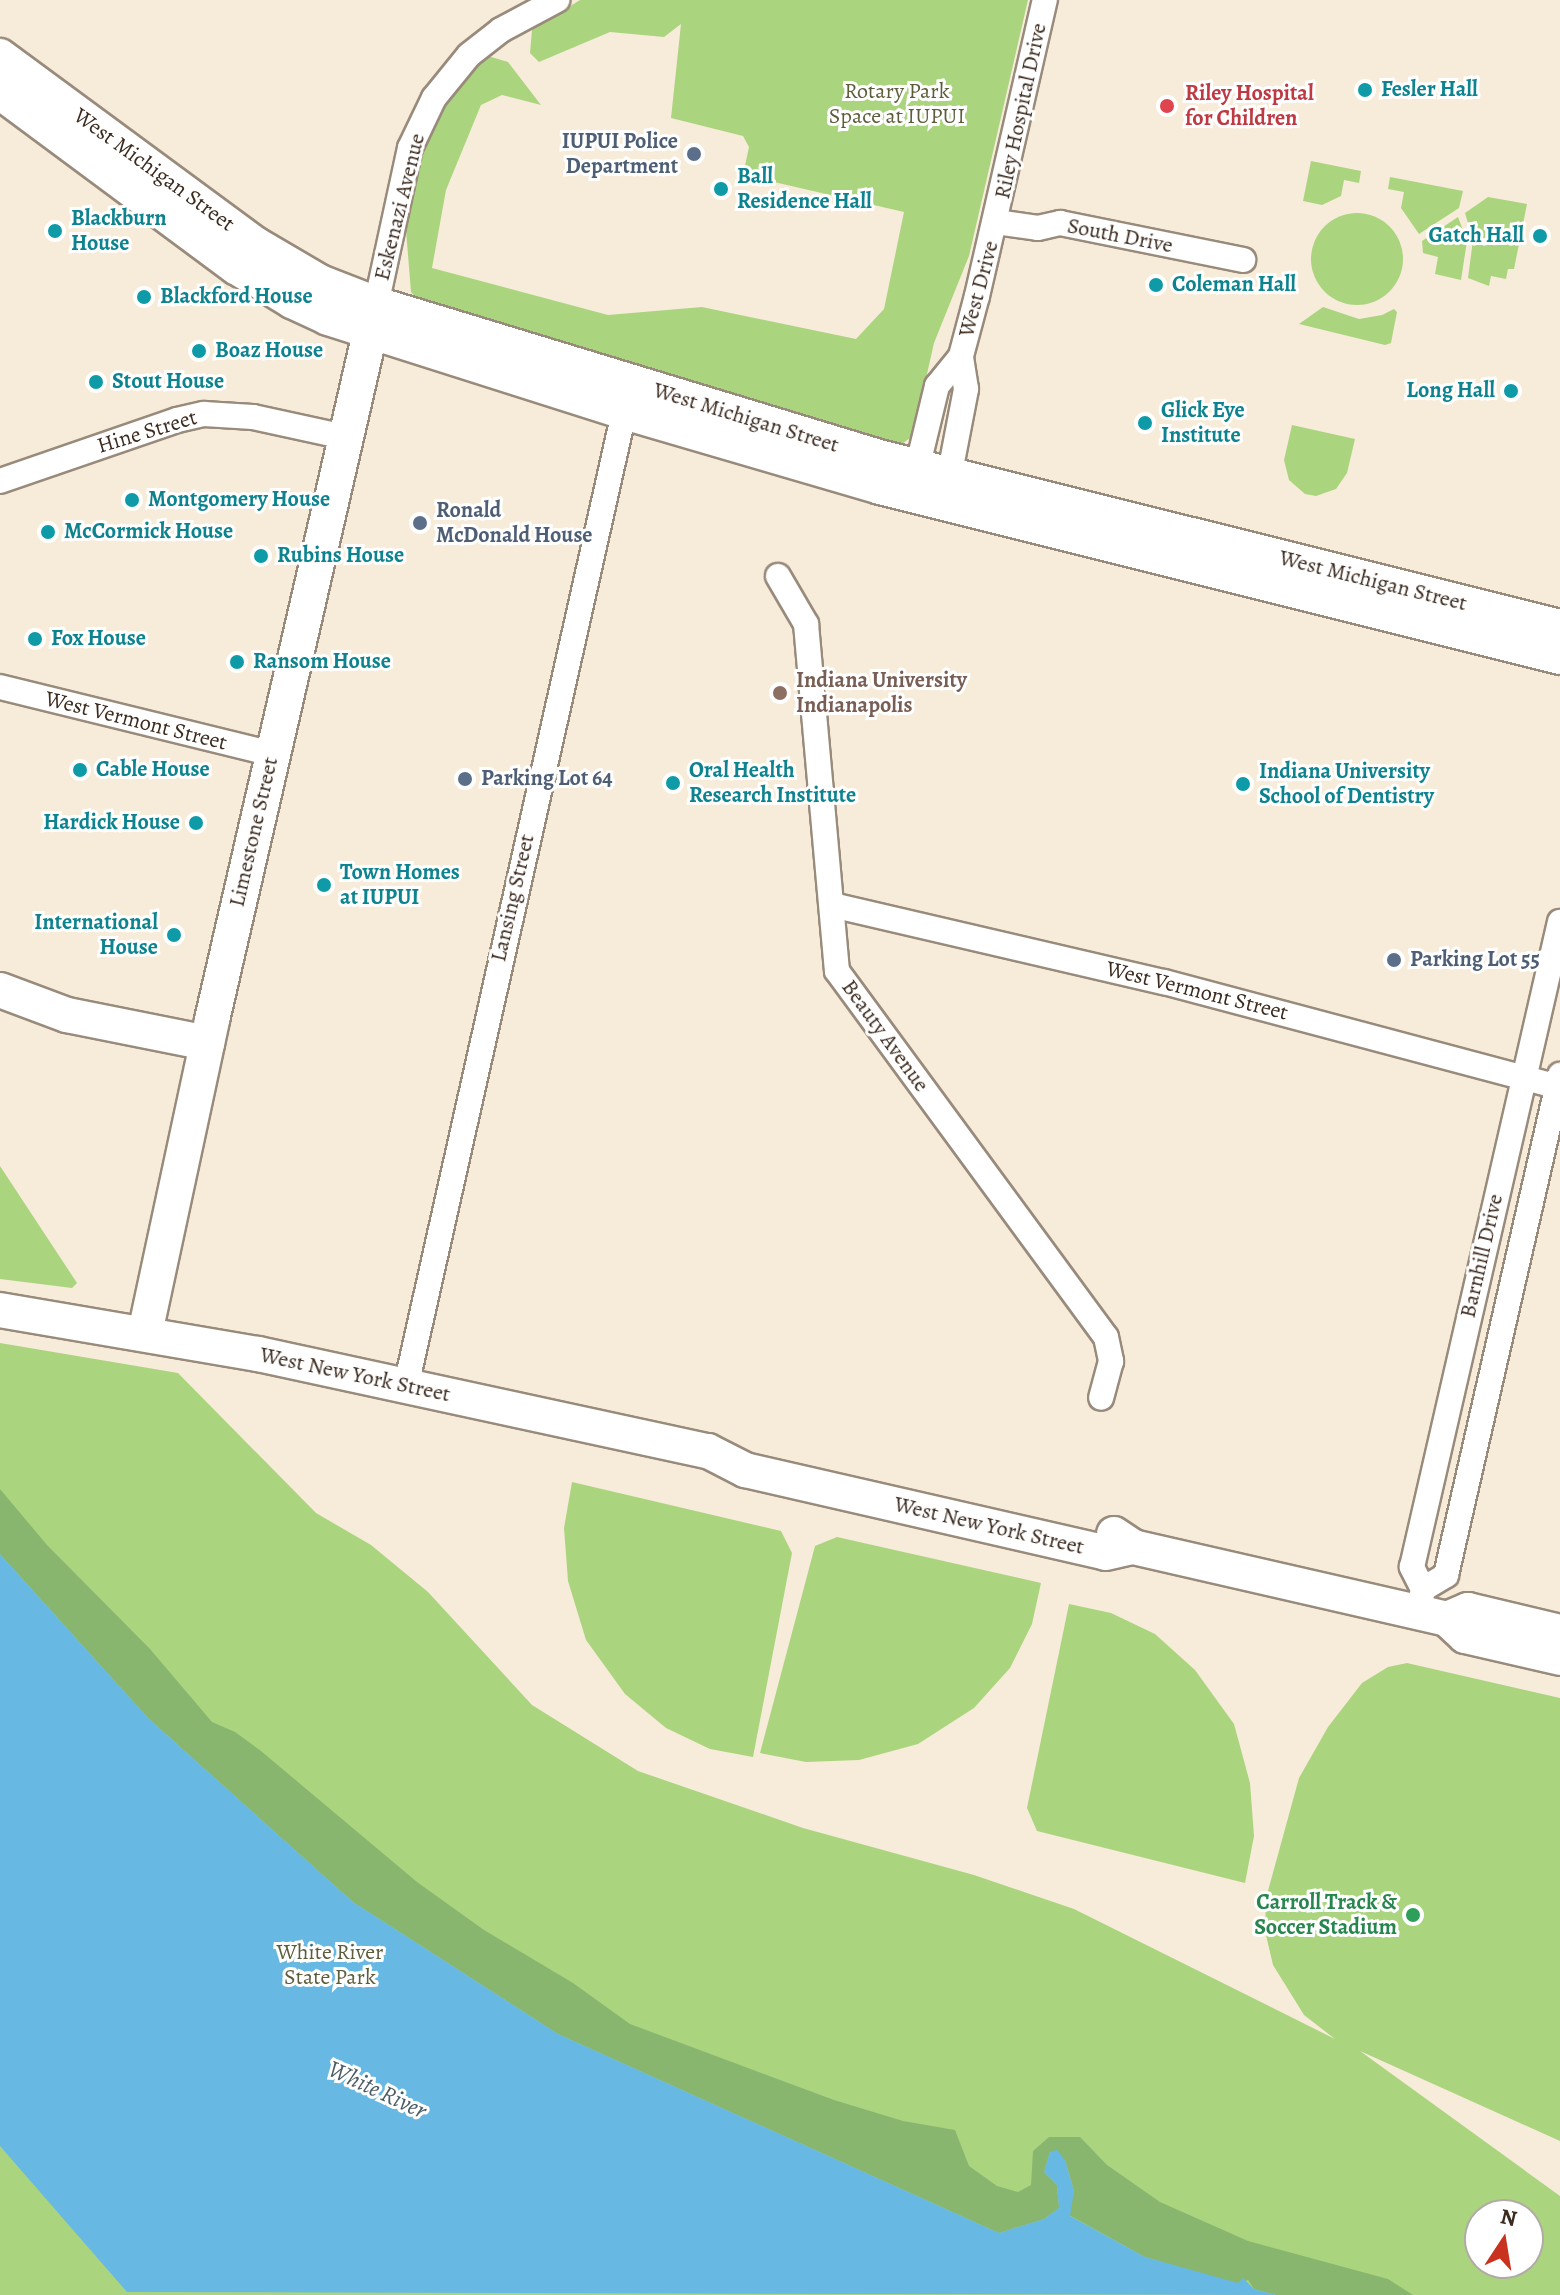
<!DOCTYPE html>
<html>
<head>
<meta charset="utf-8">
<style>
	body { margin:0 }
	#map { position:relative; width:1560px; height:2295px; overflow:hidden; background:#f7ecd9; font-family:Alegreya,serif }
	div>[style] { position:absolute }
	.green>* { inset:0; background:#abd47f }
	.round { border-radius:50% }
	.forest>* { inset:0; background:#88b66e }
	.water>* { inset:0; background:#67b8e2 }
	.roads { filter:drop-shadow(2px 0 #998b7c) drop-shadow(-2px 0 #998b7c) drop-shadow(0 2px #998b7c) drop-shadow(0 -2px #998b7c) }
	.street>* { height:24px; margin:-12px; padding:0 12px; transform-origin:12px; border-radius:12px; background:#fff }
	.secondary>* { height:34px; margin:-17px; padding:0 17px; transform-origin:17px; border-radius:17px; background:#fff }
	.dots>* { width:22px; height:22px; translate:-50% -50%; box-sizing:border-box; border:4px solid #fff; border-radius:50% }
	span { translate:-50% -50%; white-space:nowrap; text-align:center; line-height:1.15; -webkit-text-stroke:6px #fff; paint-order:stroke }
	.culture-label { font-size:22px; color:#0d838f; font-weight:700 }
	.left { translate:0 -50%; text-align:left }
	.right { translate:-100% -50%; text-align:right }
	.park-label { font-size:22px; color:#5d5d3b }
	.health-label { font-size:22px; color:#be3a42; font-weight:700 }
	.street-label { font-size:22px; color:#3b2a1e }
	.service-label { font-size:22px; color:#4e5e75; font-weight:700 }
	.education-label { font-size:22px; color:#785e54; font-weight:700 }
	.leisure-label { font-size:22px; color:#27864d; font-weight:700 }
	.water-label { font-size:24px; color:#4a5c63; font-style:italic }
	.north { position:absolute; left:1464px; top:2199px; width:80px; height:80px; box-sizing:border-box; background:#fff; border:2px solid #b1aaa5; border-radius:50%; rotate:12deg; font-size:22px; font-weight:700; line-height:32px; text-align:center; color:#3b2a1e }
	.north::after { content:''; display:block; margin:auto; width:28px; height:36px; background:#c8321e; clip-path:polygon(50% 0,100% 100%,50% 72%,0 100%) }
</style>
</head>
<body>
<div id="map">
	<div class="green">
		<i style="clip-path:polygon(580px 0,1028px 0,969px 256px,934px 343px,913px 436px,896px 448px,425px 308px,411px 292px,405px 218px,427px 135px,439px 111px,475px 65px,488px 56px,508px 62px,541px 105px,502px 95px,481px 105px,446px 190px,432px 268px,608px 315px,702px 307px,856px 339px,884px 309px,904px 212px,743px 175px,749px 147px,743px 136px,671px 118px,681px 24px,664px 37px,610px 32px,539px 62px,530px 53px,532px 30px)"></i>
		<i style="clip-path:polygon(1311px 161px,1361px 171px,1359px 183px,1344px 180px,1341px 196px,1322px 205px,1303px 201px)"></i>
		<i style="clip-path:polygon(1390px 177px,1463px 191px,1459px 208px,1419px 234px,1401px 208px,1404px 192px,1388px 189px)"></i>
		<i style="clip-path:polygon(1488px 197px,1527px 204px,1514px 269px,1508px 269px,1506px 279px,1491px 276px,1489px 286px,1468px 278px,1473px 240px,1465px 213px)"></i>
		<i class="round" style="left:1311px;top:213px;width:92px;height:92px"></i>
		<i style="clip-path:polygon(1458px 217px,1467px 241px,1461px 280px,1435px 274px,1438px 257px,1423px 253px,1422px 241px)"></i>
		<i style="clip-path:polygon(1323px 307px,1359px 319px,1382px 315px,1394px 309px,1397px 312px,1391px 343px,1385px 345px,1299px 324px)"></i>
		<i style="clip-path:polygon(1292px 425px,1355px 439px,1347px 473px,1336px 489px,1316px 496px,1305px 494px,1289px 480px,1284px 460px)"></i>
		<i style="clip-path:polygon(0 1166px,77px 1283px,72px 1288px,0 1279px)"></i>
		<i style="clip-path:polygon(evenodd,0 1343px,178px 1373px,316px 1513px,371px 1545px,428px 1592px,532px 1705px,638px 1771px,803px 1828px,974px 1875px,1074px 1909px,1335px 2039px,1304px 2015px,1273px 1965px,1265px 1931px,1266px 1898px,1299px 1778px,1328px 1727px,1362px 1683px,1388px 1667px,1407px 1663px,1560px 1698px,1560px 2141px,1360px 2051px,1560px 2196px,1560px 2295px,0 2295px,0 1343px,1480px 2215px,1528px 2215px,1528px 2263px,1480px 2263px,1480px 2215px)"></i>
		<i style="clip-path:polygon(572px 1482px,781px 1531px,792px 1553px,753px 1757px,710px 1749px,666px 1728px,625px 1694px,586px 1640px,568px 1581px,564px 1528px)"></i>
		<i style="clip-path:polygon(837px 1537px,1041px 1583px,1032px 1624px,1010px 1668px,974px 1708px,918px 1744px,859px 1760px,806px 1762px,760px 1753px,815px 1546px)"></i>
		<i style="clip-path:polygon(1069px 1604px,1111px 1613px,1155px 1634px,1195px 1670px,1234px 1724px,1250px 1783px,1254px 1836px,1245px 1883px,1037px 1831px,1027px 1808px)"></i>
	</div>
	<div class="forest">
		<i style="clip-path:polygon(0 1489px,47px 1545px,150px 1649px,212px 1722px,235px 1732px,261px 1751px,417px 1882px,484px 1930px,573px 1983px,630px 2024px,834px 2100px,903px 2121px,955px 2130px,969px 2166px,997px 2186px,1018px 2192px,1031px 2185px,1033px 2151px,1049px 2137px,1080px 2137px,1107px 2165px,1160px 2202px,1248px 2241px,1388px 2279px,1413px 2295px,1276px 2295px,1254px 2289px,1248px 2280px,1238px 2284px,1145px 2257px,1069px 2215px,1074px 2191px,1065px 2160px,1050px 2152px,1044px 2172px,1057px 2185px,1059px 2208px,1044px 2219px,999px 2233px,558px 2034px,353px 1902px,148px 1718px,0 1554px)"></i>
	</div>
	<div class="water">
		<i style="clip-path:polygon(0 1554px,148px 1718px,353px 1902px,558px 2034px,999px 2233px,1044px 2219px,1059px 2208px,1057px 2185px,1044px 2172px,1050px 2152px,1057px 2150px,1065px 2160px,1074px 2191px,1070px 2216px,1145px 2257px,1238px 2283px,1243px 2278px,1254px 2289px,1276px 2295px,127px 2292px,0 2146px)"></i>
	</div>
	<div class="roads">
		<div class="street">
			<i style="left:996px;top:222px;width:42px;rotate:8.1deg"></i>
			<i style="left:1038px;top:228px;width:23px;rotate:-13deg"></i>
			<i style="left:1060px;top:223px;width:187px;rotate:11.4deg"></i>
			<i style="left:373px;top:319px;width:175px;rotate:-77.8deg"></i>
			<i style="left:410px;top:148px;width:55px;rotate:-64.4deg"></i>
			<i style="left:434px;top:98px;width:55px;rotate:-50.9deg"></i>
			<i style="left:469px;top:55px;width:41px;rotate:-38deg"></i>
			<i style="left:501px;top:30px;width:64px;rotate:-28.2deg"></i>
			<i style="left:0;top:481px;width:187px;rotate:-19deg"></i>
			<i style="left:177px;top:420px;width:28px;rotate:-13deg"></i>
			<i style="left:204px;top:414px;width:49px;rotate:3.5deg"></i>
			<i style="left:253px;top:417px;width:94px;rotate:12.3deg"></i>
			<i style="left:914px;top:481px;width:98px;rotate:-76.4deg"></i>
			<i style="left:937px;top:386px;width:38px;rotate:-51deg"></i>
			<i style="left:961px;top:356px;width:62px;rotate:-75.1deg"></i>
			<i style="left:977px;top:296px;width:304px;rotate:-77.1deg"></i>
			<i style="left:947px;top:488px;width:101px;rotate:-79.1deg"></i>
			<i style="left:966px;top:389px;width:33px;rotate:-99deg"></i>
			<i style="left:778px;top:576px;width:56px;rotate:59.7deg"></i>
			<i style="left:806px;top:624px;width:348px;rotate:84.9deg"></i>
			<i style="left:837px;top:971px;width:454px;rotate:53.7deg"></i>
			<i style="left:1106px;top:1337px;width:25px;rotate:78deg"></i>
			<i style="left:1111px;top:1361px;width:38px;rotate:105deg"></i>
			<i style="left:0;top:687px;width:280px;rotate:13.8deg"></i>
			<i style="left:832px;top:905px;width:341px;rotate:13.1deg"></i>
			<i style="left:1164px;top:982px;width:410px;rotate:14.9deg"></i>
			<i style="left:406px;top:1386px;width:998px;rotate:-77.38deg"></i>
			<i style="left:1423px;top:1589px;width:27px;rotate:-31deg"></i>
			<i style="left:1446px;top:1575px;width:513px;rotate:-77.16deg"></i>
			<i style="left:1418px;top:1613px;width:25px;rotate:-78deg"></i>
			<i style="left:1423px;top:1589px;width:25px;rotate:-117deg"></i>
			<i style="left:1412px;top:1567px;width:662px;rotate:-77.08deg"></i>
		</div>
		<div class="secondary">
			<i style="left:0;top:56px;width:317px;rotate:36.4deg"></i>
			<i style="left:255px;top:244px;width:75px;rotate:30.3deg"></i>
			<i style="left:320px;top:282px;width:60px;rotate:21.4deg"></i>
			<i style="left:376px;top:304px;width:526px;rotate:16.92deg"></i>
			<i style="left:879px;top:457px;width:702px;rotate:14.02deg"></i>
			<i style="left:0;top:92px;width:294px;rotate:36.6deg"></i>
			<i style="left:236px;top:267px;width:66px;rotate:31.3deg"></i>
			<i style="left:292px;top:301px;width:40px;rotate:25deg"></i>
			<i style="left:328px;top:318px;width:311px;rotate:17.6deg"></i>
			<i style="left:624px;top:412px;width:267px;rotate:16.3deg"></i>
			<i style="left:880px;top:487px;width:701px;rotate:14.04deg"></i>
			<i style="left:0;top:990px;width:72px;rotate:20.5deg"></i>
			<i style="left:67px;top:1015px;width:143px;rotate:11.3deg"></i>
			<i style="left:0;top:1310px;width:262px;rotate:9.7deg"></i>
			<i style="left:258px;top:1354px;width:460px;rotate:12.2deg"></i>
			<i style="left:708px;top:1451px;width:42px;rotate:27.2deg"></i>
			<i style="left:745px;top:1470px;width:370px;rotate:12.9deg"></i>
			<i style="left:1106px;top:1553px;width:28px;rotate:-13deg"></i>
			<i style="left:145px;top:1333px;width:320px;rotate:-77.9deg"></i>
			<i style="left:212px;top:1020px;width:705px;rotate:-77.05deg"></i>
			<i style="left:1114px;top:1534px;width:23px;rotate:34deg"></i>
			<i style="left:1133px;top:1547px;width:322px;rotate:12.9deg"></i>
			<i style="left:1447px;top:1619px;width:25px;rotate:43deg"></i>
			<i style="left:1465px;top:1636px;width:98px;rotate:13deg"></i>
			<i style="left:1447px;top:1619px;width:23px;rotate:-23deg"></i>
			<i style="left:1468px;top:1610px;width:95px;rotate:13.4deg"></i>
		</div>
	</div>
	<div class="dots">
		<i style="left:1365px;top:90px;background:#0f9aa8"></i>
		<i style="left:1167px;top:106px;background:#e0444e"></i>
		<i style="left:694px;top:154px;background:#5c6f8a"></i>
		<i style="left:721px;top:189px;background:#0f9aa8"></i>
		<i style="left:55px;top:231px;background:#0f9aa8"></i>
		<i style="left:1540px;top:236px;background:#0f9aa8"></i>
		<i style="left:1156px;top:285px;background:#0f9aa8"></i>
		<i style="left:144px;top:297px;background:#0f9aa8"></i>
		<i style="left:199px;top:351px;background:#0f9aa8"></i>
		<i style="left:96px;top:382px;background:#0f9aa8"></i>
		<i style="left:1511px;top:391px;background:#0f9aa8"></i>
		<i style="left:1145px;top:423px;background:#0f9aa8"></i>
		<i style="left:132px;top:500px;background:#0f9aa8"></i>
		<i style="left:420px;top:523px;background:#5c6f8a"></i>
		<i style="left:48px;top:532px;background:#0f9aa8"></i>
		<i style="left:261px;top:556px;background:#0f9aa8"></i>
		<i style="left:35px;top:639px;background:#0f9aa8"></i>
		<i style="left:237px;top:662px;background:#0f9aa8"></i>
		<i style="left:780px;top:693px;background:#8d6e63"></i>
		<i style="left:80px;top:770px;background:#0f9aa8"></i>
		<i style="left:465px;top:779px;background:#5c6f8a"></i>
		<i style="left:673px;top:783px;background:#0f9aa8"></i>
		<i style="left:1243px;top:784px;background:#0f9aa8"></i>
		<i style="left:196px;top:823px;background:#0f9aa8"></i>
		<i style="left:324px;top:885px;background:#0f9aa8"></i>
		<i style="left:174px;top:935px;background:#0f9aa8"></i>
		<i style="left:1394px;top:960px;background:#5c6f8a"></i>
		<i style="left:1413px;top:1915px;background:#2e9e5b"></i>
	</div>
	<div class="culture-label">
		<span class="left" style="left:1381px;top:90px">Fesler Hall</span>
		<span class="left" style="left:737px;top:189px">Ball<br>Residence Hall</span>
		<span class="left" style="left:71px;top:231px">Blackburn<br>House</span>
		<span class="right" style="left:1524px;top:236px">Gatch Hall</span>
		<span class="left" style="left:1172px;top:285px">Coleman Hall</span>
		<span class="left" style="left:160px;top:297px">Blackford House</span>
		<span class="left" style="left:215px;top:351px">Boaz House</span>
		<span class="left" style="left:112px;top:382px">Stout House</span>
		<span class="right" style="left:1495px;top:391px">Long Hall</span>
		<span class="left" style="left:1161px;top:423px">Glick Eye<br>Institute</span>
		<span class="left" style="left:148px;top:500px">Montgomery House</span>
		<span class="left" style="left:64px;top:532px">McCormick House</span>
		<span class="left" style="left:277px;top:556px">Rubins House</span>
		<span class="left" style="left:51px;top:639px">Fox House</span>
		<span class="left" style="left:253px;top:662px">Ransom House</span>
		<span class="left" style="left:96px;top:770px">Cable House</span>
		<span class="left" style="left:689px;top:783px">Oral Health<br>Research Institute</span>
		<span class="left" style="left:1259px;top:784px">Indiana University<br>School of Dentistry</span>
		<span class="right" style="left:180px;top:823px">Hardick House</span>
		<span class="left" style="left:340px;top:885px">Town Homes<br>at IUPUI</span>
		<span class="right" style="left:158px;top:935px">International<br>House</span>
	</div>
	<div class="park-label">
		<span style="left:897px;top:104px">Rotary Park<br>Space at IUPUI</span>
		<span style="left:330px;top:1965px">White River<br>State Park</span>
	</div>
	<div class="health-label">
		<span class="left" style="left:1185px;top:106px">Riley Hospital<br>for Children</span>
	</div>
	<div class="street-label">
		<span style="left:1021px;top:111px;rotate:-78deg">Riley Hospital Drive</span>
		<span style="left:154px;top:170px;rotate:36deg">West Michigan Street</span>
		<span style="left:400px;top:207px;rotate:-76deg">Eskenazi Avenue</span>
		<span style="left:1120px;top:236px;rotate:11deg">South Drive</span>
		<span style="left:979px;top:289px;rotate:-75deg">West Drive</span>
		<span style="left:746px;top:418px;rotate:17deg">West Michigan Street</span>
		<span style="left:147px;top:432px;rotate:-17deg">Hine Street</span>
		<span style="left:1373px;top:581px;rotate:14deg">West Michigan Street</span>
		<span style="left:136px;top:721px;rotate:14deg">West Vermont Street</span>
		<span style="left:254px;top:832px;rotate:-77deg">Limestone Street</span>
		<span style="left:513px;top:898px;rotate:-77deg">Lansing Street</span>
		<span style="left:1197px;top:991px;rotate:14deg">West Vermont Street</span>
		<span style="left:885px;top:1036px;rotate:54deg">Beauty Avenue</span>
		<span style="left:1482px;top:1256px;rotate:-77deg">Barnhill Drive</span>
		<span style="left:355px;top:1375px;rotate:12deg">West New York Street</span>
		<span style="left:989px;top:1526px;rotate:13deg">West New York Street</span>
	</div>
	<div class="service-label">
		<span class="right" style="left:678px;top:154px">IUPUI Police<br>Department</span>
		<span class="left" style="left:436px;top:523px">Ronald<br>McDonald House</span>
		<span class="left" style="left:481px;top:779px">Parking Lot 64</span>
		<span class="left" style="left:1410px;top:960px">Parking Lot 55</span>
	</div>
	<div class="education-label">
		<span class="left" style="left:796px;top:693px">Indiana University<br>Indianapolis</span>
	</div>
	<div class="leisure-label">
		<span class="right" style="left:1397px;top:1915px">Carroll Track &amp;<br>Soccer Stadium</span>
	</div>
	<div class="water-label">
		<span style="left:377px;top:2090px;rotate:25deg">White River</span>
	</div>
	<div class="north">N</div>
</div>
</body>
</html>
